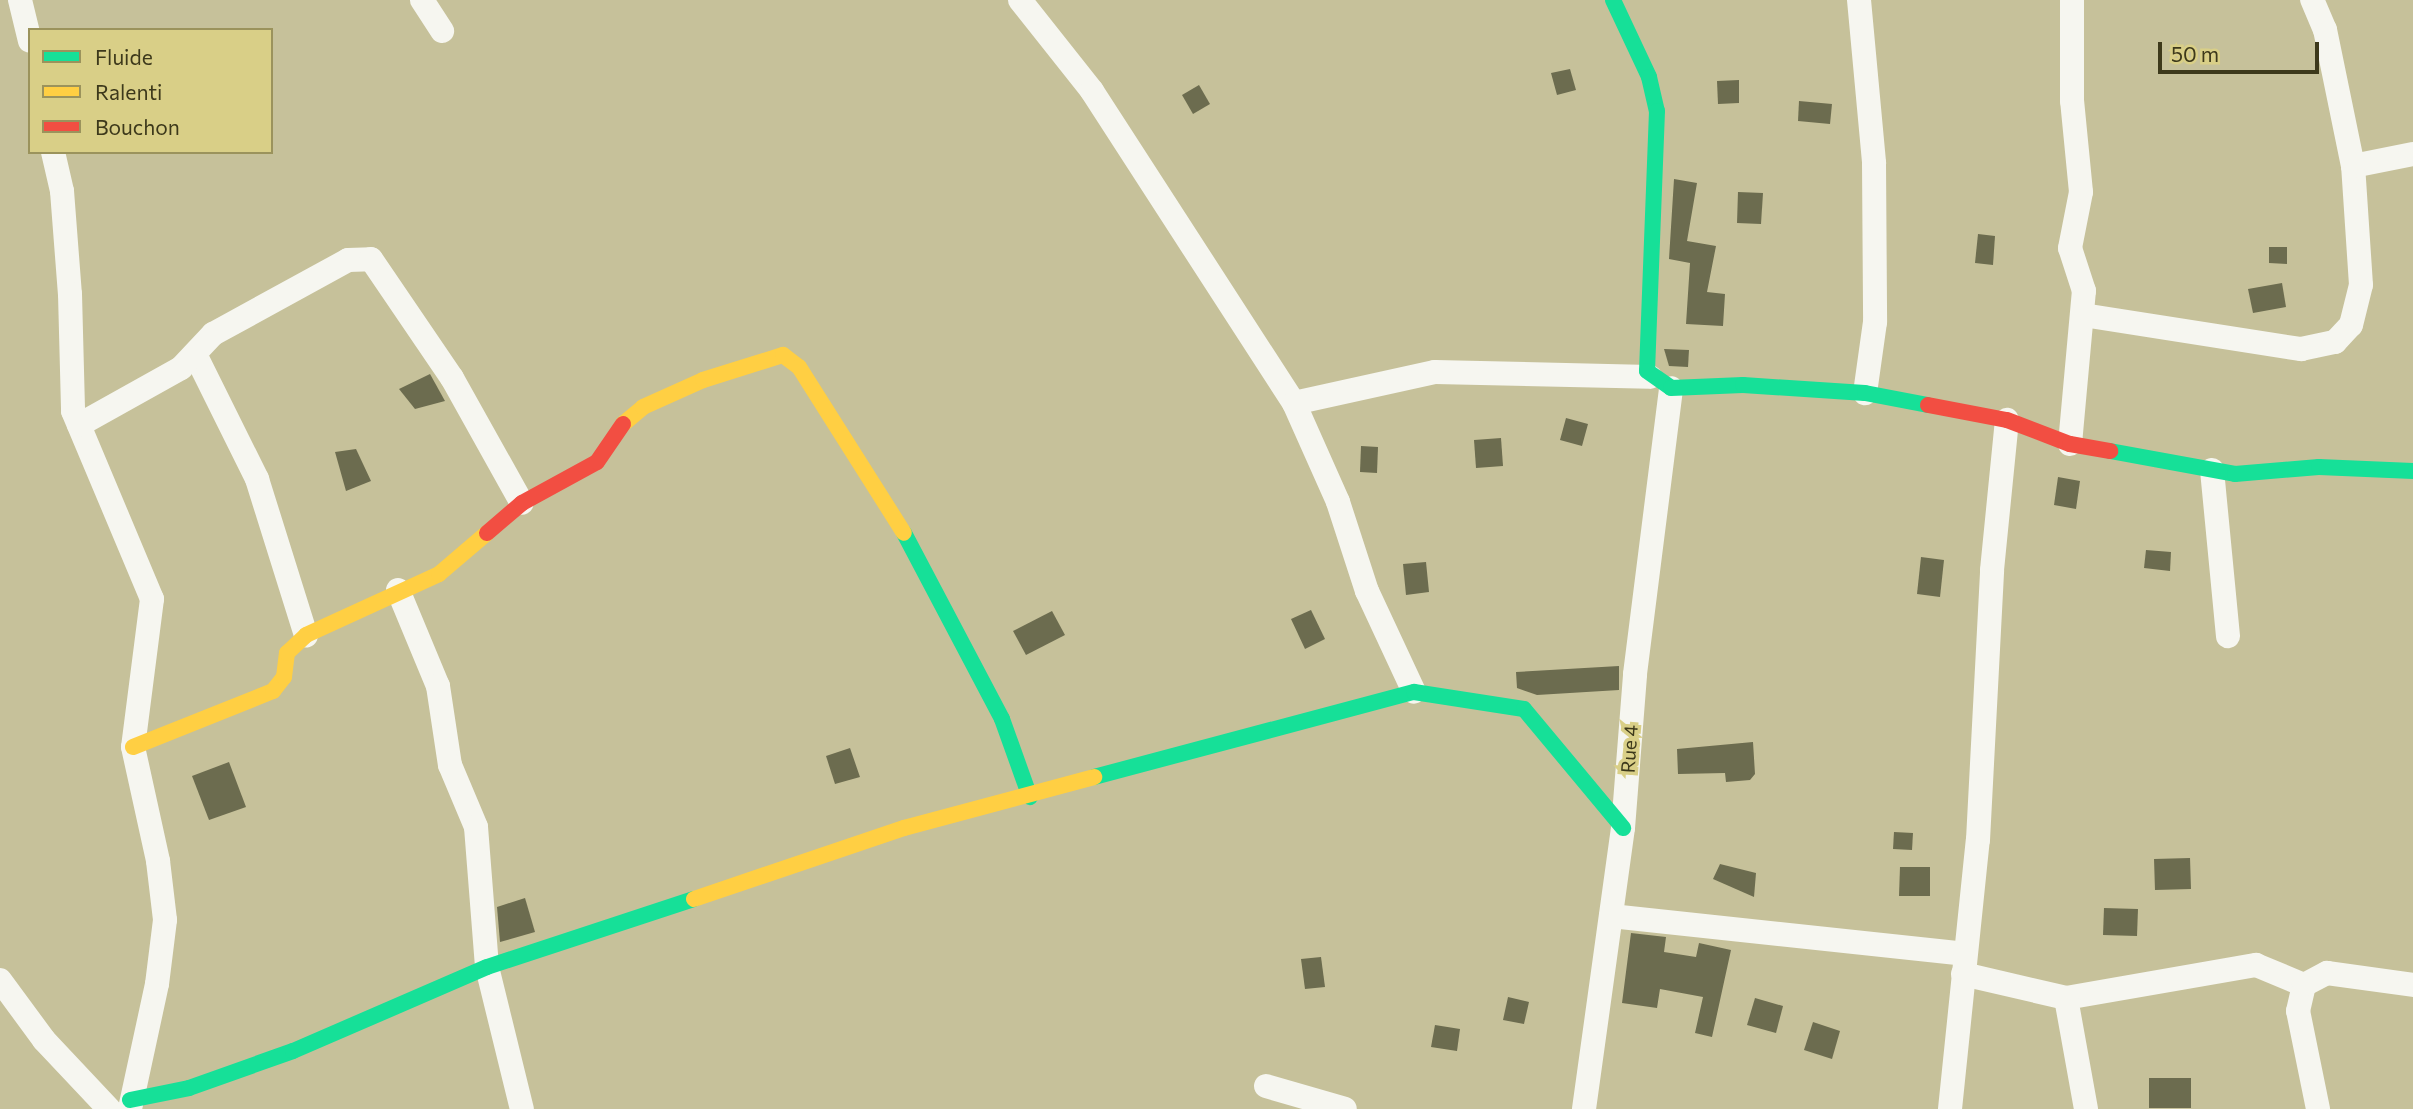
<!DOCTYPE html>
<html>
<head>
<meta charset="utf-8">
<style>
	body { margin:0 }
	#map { position:relative; width:2413px; height:1109px; overflow:hidden; background:#c6c19a; font-family:Commissioner,sans-serif }
	div>[style] { position:absolute }
	.building>* { inset:0; background:#6c6c4f }
	.street>* { height:24px; margin:-12px; padding:0 12px; transform-origin:12px; border-radius:12px; background:#f6f6f0 }
	.fast>* { height:16px; margin:-8px; padding:0 8px; transform-origin:8px; border-radius:8px; background:#16e098 }
	.slow>* { height:16px; margin:-8px; padding:0 8px; transform-origin:8px; border-radius:8px; background:#ffcf43 }
	.jam>* { height:16px; margin:-8px; padding:0 8px; transform-origin:8px; border-radius:8px; background:#f24e42 }
	span { translate:-50% -50%; white-space:nowrap; text-align:center; line-height:1.15; -webkit-text-stroke:7px #d9cf87; paint-order:stroke }
	.street-label { font-size:19px; color:#3d391b }
	.legend { position:absolute; left:28px; top:28px; width:245px; height:126px; box-sizing:border-box; background:#d9cf87; border:2px solid #9b935c; margin:0; padding:9px 12px; list-style:none; font-size:21px; color:#3d391b }
	.legend li { display:flex; align-items:center; gap:14px; height:35px }
	.legend b { width:35px; border:2px solid #9b935c }
	.scale { position:absolute; left:2158px; top:42px; width:161px; height:32px; box-sizing:border-box; border:4px solid #3d391b; border-top:0; padding-left:9px; font-size:21px; line-height:24px; white-space:nowrap; color:#3d391b; -webkit-text-stroke:5px #d9cf87; paint-order:stroke }
</style>
</head>
<body>
<div id="map">
	<div class="building">
		<i style="clip-path:polygon(1570px 69px,1576px 90px,1557px 95px,1551px 73px)"></i>
		<i style="clip-path:polygon(1739px 80px,1739px 103px,1718px 104px,1717px 81px)"></i>
		<i style="clip-path:polygon(1199px 85px,1210px 104px,1193px 114px,1182px 95px)"></i>
		<i style="clip-path:polygon(1799px 101px,1832px 104px,1830px 124px,1798px 121px)"></i>
		<i style="clip-path:polygon(1674px 179px,1697px 183px,1687px 241px,1716px 246px,1707px 292px,1725px 294px,1723px 326px,1686px 324px,1690px 263px,1669px 259px)"></i>
		<i style="clip-path:polygon(1738px 192px,1763px 193px,1761px 224px,1737px 223px)"></i>
		<i style="clip-path:polygon(1978px 234px,1995px 236px,1993px 265px,1975px 263px)"></i>
		<i style="clip-path:polygon(2269px 247px,2287px 247px,2287px 264px,2269px 263px)"></i>
		<i style="clip-path:polygon(2282px 283px,2286px 307px,2253px 313px,2248px 289px)"></i>
		<i style="clip-path:polygon(1664px 349px,1689px 350px,1688px 367px,1669px 366px)"></i>
		<i style="clip-path:polygon(430px 374px,445px 401px,415px 409px,399px 389px)"></i>
		<i style="clip-path:polygon(1566px 418px,1588px 424px,1582px 446px,1560px 440px)"></i>
		<i style="clip-path:polygon(1501px 438px,1503px 466px,1476px 468px,1474px 440px)"></i>
		<i style="clip-path:polygon(1361px 446px,1378px 447px,1377px 473px,1360px 472px)"></i>
		<i style="clip-path:polygon(356px 449px,371px 481px,346px 491px,335px 452px)"></i>
		<i style="clip-path:polygon(2058px 477px,2080px 481px,2076px 509px,2054px 505px)"></i>
		<i style="clip-path:polygon(2146px 550px,2171px 552px,2170px 571px,2144px 568px)"></i>
		<i style="clip-path:polygon(1921px 557px,1944px 560px,1940px 597px,1917px 594px)"></i>
		<i style="clip-path:polygon(1426px 562px,1429px 592px,1406px 595px,1403px 564px)"></i>
		<i style="clip-path:polygon(1311px 610px,1325px 639px,1305px 649px,1291px 619px)"></i>
		<i style="clip-path:polygon(1052px 611px,1065px 635px,1026px 655px,1013px 631px)"></i>
		<i style="clip-path:polygon(1619px 666px,1619px 690px,1537px 695px,1517px 688px,1516px 672px)"></i>
		<i style="clip-path:polygon(1753px 742px,1755px 774px,1750px 780px,1726px 782px,1725px 773px,1678px 774px,1677px 749px)"></i>
		<i style="clip-path:polygon(850px 748px,860px 777px,835px 784px,826px 756px)"></i>
		<i style="clip-path:polygon(229px 762px,246px 807px,209px 820px,192px 776px)"></i>
		<i style="clip-path:polygon(1894px 832px,1913px 833px,1912px 850px,1893px 849px)"></i>
		<i style="clip-path:polygon(2190px 858px,2191px 889px,2155px 890px,2154px 859px)"></i>
		<i style="clip-path:polygon(1720px 864px,1756px 873px,1754px 897px,1713px 879px)"></i>
		<i style="clip-path:polygon(1900px 867px,1930px 867px,1930px 896px,1899px 896px)"></i>
		<i style="clip-path:polygon(525px 898px,535px 932px,500px 942px,497px 907px)"></i>
		<i style="clip-path:polygon(2104px 908px,2138px 909px,2137px 936px,2103px 935px)"></i>
		<i style="clip-path:polygon(1631px 933px,1666px 937px,1664px 952px,1696px 957px,1699px 943px,1731px 950px,1712px 1037px,1695px 1033px,1703px 997px,1660px 989px,1657px 1008px,1622px 1003px)"></i>
		<i style="clip-path:polygon(1321px 957px,1325px 987px,1305px 989px,1301px 959px)"></i>
		<i style="clip-path:polygon(1508px 997px,1529px 1002px,1524px 1024px,1503px 1020px)"></i>
		<i style="clip-path:polygon(1755px 998px,1783px 1006px,1776px 1033px,1747px 1025px)"></i>
		<i style="clip-path:polygon(1813px 1022px,1840px 1031px,1832px 1059px,1804px 1050px)"></i>
		<i style="clip-path:polygon(1435px 1025px,1460px 1029px,1457px 1051px,1431px 1047px)"></i>
		<i style="clip-path:polygon(2149px 1078px,2191px 1078px,2191px 1108px,2149px 1108px)"></i>
	</div>
	<div class="street">
		<i style="left:20px;top:0;width:42px;rotate:76.3deg"></i>
		<i style="left:422px;top:0;width:37px;rotate:57deg"></i>
		<i style="left:1020px;top:0;width:116px;rotate:51.6deg"></i>
		<i style="left:1092px;top:91px;width:372px;rotate:57.1deg"></i>
		<i style="left:1294px;top:403px;width:108px;rotate:66deg"></i>
		<i style="left:1338px;top:502px;width:94px;rotate:72deg"></i>
		<i style="left:1367px;top:591px;width:111px;rotate:65deg"></i>
		<i style="left:1859px;top:0;width:164px;rotate:84.7deg"></i>
		<i style="left:1874px;top:163px;width:159px;rotate:89.6deg"></i>
		<i style="left:1875px;top:322px;width:72px;rotate:98deg"></i>
		<i style="left:53px;top:152px;width:40px;rotate:77deg"></i>
		<i style="left:62px;top:191px;width:103px;rotate:85.6deg"></i>
		<i style="left:70px;top:294px;width:117px;rotate:88.5deg"></i>
		<i style="left:73px;top:411px;width:204px;rotate:67.2deg"></i>
		<i style="left:152px;top:599px;width:149px;rotate:97.3deg"></i>
		<i style="left:133px;top:747px;width:117px;rotate:77.6deg"></i>
		<i style="left:158px;top:861px;width:59px;rotate:83.2deg"></i>
		<i style="left:165px;top:920px;width:64px;rotate:97.1deg"></i>
		<i style="left:157px;top:984px;width:128px;rotate:102.2deg"></i>
		<i style="left:2353px;top:166px;width:61px;rotate:-11.3deg"></i>
		<i style="left:2083px;top:315px;width:221px;rotate:8.9deg"></i>
		<i style="left:2301px;top:349px;width:35px;rotate:-12deg"></i>
		<i style="left:2335px;top:342px;width:23px;rotate:-47deg"></i>
		<i style="left:2351px;top:325px;width:41px;rotate:-76deg"></i>
		<i style="left:2361px;top:285px;width:119px;rotate:-93.8deg"></i>
		<i style="left:2353px;top:166px;width:139px;rotate:-101.6deg"></i>
		<i style="left:2325px;top:30px;width:33px;rotate:-113deg"></i>
		<i style="left:195px;top:354px;width:140px;rotate:63.6deg"></i>
		<i style="left:257px;top:479px;width:164px;rotate:72.6deg"></i>
		<i style="left:1294px;top:403px;width:144px;rotate:-12.4deg"></i>
		<i style="left:1435px;top:372px;width:215px;rotate:1.3deg"></i>
		<i style="left:79px;top:425px;width:117px;rotate:-29.2deg"></i>
		<i style="left:181px;top:368px;width:47px;rotate:-46.7deg"></i>
		<i style="left:213px;top:334px;width:154px;rotate:-28.7deg"></i>
		<i style="left:348px;top:260px;width:23px;rotate:-2deg"></i>
		<i style="left:371px;top:259px;width:144px;rotate:55.8deg"></i>
		<i style="left:452px;top:378px;width:143px;rotate:60.8deg"></i>
		<i style="left:2070px;top:444px;width:154px;rotate:-84.8deg"></i>
		<i style="left:2084px;top:291px;width:45px;rotate:-108deg"></i>
		<i style="left:2070px;top:248px;width:57px;rotate:-78.9deg"></i>
		<i style="left:2081px;top:192px;width:91px;rotate:-95.6deg"></i>
		<i style="left:2072px;top:101px;width:101px;rotate:-90deg"></i>
		<i style="left:2212px;top:470px;width:167px;rotate:84.5deg"></i>
		<i style="left:398px;top:590px;width:104px;rotate:67.4deg"></i>
		<i style="left:438px;top:686px;width:80px;rotate:81.4deg"></i>
		<i style="left:450px;top:765px;width:67px;rotate:67.2deg"></i>
		<i style="left:476px;top:827px;width:140px;rotate:85.5deg"></i>
		<i style="left:487px;top:967px;width:146px;rotate:76.2deg"></i>
		<i style="left:1611px;top:916px;width:355px;rotate:6.1deg"></i>
		<i style="left:1963px;top:974px;width:106px;rotate:13.1deg"></i>
		<i style="left:2066px;top:998px;width:193px;rotate:-9.9deg"></i>
		<i style="left:2256px;top:965px;width:52px;rotate:22.6deg"></i>
		<i style="left:0;top:980px;width:74px;rotate:53.7deg"></i>
		<i style="left:44px;top:1040px;width:95px;rotate:46.7deg"></i>
		<i style="left:2066px;top:998px;width:113px;rotate:79.8deg"></i>
		<i style="left:1266px;top:1086px;width:82px;rotate:16.2deg"></i>
		<i style="left:1584px;top:1109px;width:284px;rotate:-82.1deg"></i>
		<i style="left:1623px;top:828px;width:154px;rotate:-85.5deg"></i>
		<i style="left:1635px;top:674px;width:288px;rotate:-82.8deg"></i>
		<i style="left:1950px;top:1109px;width:270px;rotate:-84.1deg"></i>
		<i style="left:1978px;top:840px;width:270px;rotate:-87deg"></i>
		<i style="left:1992px;top:570px;width:151px;rotate:-84.3deg"></i>
		<i style="left:2318px;top:1109px;width:100px;rotate:-101.5deg"></i>
		<i style="left:2298px;top:1011px;width:27px;rotate:-77deg"></i>
		<i style="left:2304px;top:985px;width:26px;rotate:-28deg"></i>
		<i style="left:2327px;top:973px;width:87px;rotate:7.9deg"></i>
	</div>
	<div class="fast">
		<i style="left:1613px;top:0;width:85px;rotate:64.9deg"></i>
		<i style="left:1649px;top:77px;width:35px;rotate:77deg"></i>
		<i style="left:1657px;top:111px;width:260px;rotate:92.2deg"></i>
		<i style="left:1647px;top:371px;width:29px;rotate:35deg"></i>
		<i style="left:1671px;top:388px;width:72px;rotate:-2.4deg"></i>
		<i style="left:1743px;top:385px;width:122px;rotate:3.8deg"></i>
		<i style="left:1865px;top:393px;width:64px;rotate:10.8deg"></i>
		<i style="left:2110px;top:451px;width:127px;rotate:10.4deg"></i>
		<i style="left:2235px;top:474px;width:84px;rotate:-4.8deg"></i>
		<i style="left:2319px;top:467px;width:94px;rotate:2.4deg"></i>
		<i style="left:904px;top:533px;width:210px;rotate:62.2deg"></i>
		<i style="left:1002px;top:719px;width:83px;rotate:70.3deg"></i>
		<i style="left:1094px;top:777px;width:331px;rotate:-14.9deg"></i>
		<i style="left:1414px;top:692px;width:111px;rotate:8.8deg"></i>
		<i style="left:1524px;top:709px;width:155px;rotate:50.2deg"></i>
		<i style="left:130px;top:1100px;width:60px;rotate:-11.5deg"></i>
		<i style="left:189px;top:1088px;width:110px;rotate:-19.6deg"></i>
		<i style="left:293px;top:1051px;width:211px;rotate:-23.4deg"></i>
		<i style="left:487px;top:967px;width:218px;rotate:-18.2deg"></i>
	</div>
	<div class="slow">
		<i style="left:623px;top:424px;width:26px;rotate:-40deg"></i>
		<i style="left:643px;top:407px;width:66px;rotate:-24.2deg"></i>
		<i style="left:703px;top:380px;width:84px;rotate:-17.4deg"></i>
		<i style="left:783px;top:355px;width:20px;rotate:37deg"></i>
		<i style="left:799px;top:367px;width:196px;rotate:57.7deg"></i>
		<i style="left:133px;top:747px;width:151px;rotate:-21.8deg"></i>
		<i style="left:273px;top:691px;width:18px;rotate:-52deg"></i>
		<i style="left:284px;top:677px;width:24px;rotate:-83deg"></i>
		<i style="left:287px;top:653px;width:26px;rotate:-43deg"></i>
		<i style="left:306px;top:635px;width:146px;rotate:-24.6deg"></i>
		<i style="left:439px;top:574px;width:63px;rotate:-40.5deg"></i>
		<i style="left:694px;top:899px;width:222px;rotate:-18.7deg"></i>
		<i style="left:904px;top:828px;width:197px;rotate:-15deg"></i>
	</div>
	<div class="jam">
		<i style="left:1928px;top:405px;width:80px;rotate:10.8deg"></i>
		<i style="left:2007px;top:420px;width:67px;rotate:20.9deg"></i>
		<i style="left:2070px;top:444px;width:41px;rotate:9.9deg"></i>
		<i style="left:487px;top:533px;width:46px;rotate:-40.6deg"></i>
		<i style="left:522px;top:503px;width:85px;rotate:-28.7deg"></i>
		<i style="left:597px;top:462px;width:46px;rotate:-55.6deg"></i>
	</div>
	<div class="street-label">
		<span style="left:1629px;top:749px;rotate:-86deg">Rue 4</span>
	</div>
	<ul class="legend">
	<li><b style="height:9px;background:#16e098"></b>Fluide</li>
	<li><b style="height:9px;background:#ffcf43"></b>Ralenti</li>
	<li><b style="height:9px;background:#f24e42"></b>Bouchon</li>
	</ul>
	<div class="scale">50 m</div>
</div>
</body>
</html>
